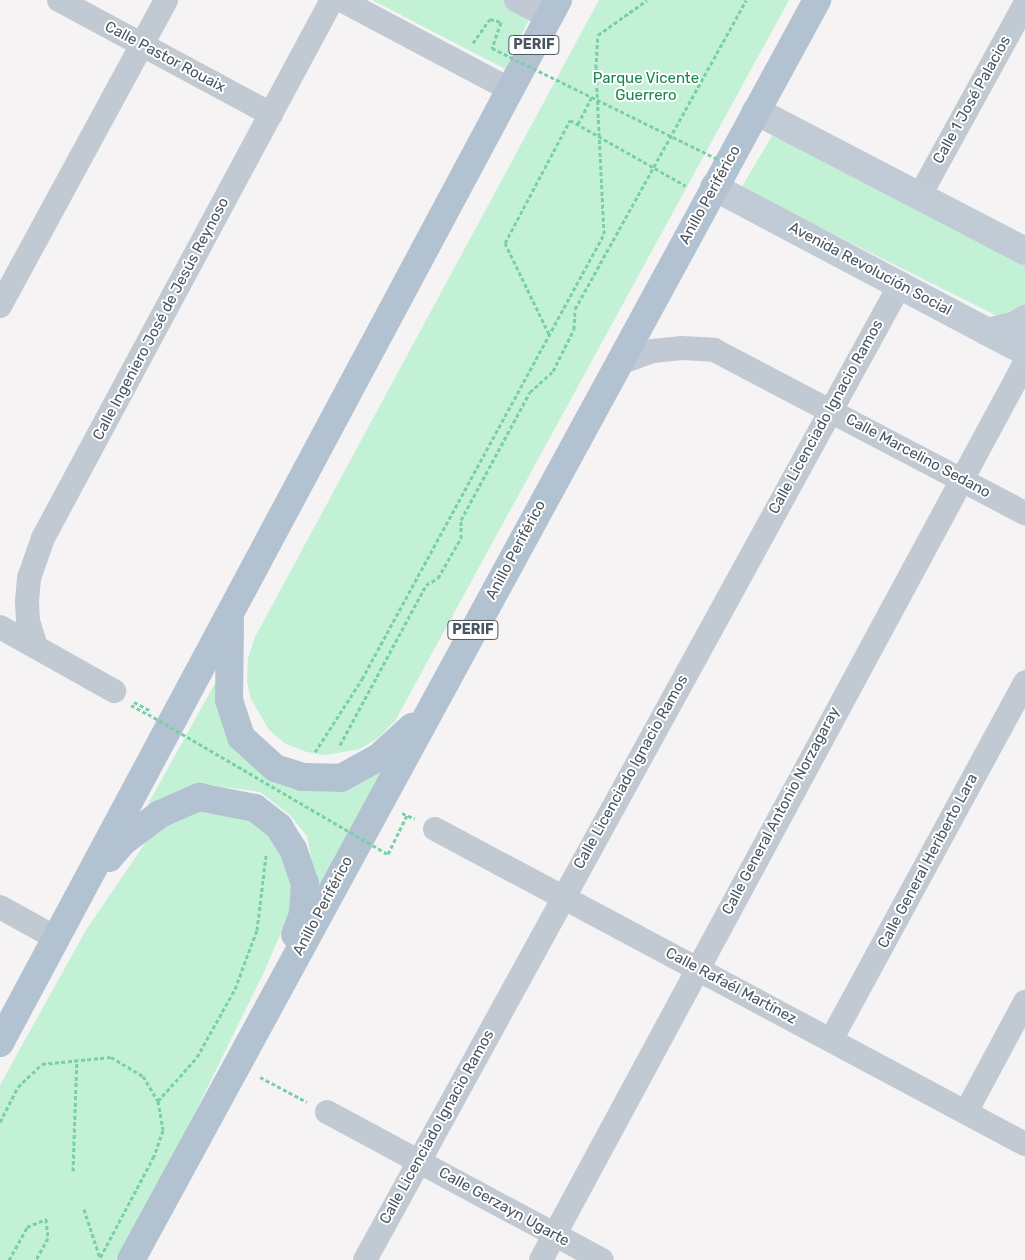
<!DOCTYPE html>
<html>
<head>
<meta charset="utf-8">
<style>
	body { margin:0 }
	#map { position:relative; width:1025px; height:1260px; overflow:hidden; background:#f5f3f3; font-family:Rubik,sans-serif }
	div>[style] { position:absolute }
	.green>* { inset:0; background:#c3f1d5 }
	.path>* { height:3px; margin-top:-1.5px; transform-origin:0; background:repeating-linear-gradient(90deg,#7ad0a6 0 4px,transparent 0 6.5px) }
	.street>* { height:24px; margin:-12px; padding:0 12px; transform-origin:12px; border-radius:12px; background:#c1cad2 }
	.secondary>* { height:28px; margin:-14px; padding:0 14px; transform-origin:14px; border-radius:14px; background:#c1cbd6 }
	.primary>* { height:28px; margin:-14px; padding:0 14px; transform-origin:14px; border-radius:14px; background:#b3c2d1 }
	.path-bridge>* { height:3px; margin-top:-1.5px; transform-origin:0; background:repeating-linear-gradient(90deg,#7ad0a6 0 4px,transparent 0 6.5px) }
	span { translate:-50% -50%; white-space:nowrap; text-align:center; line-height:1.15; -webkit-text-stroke:4px #fff; paint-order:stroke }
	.shield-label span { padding:1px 4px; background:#fff; border:1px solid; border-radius:4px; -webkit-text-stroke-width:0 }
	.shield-label { font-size:14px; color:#4a5661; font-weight:700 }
	.street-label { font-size:15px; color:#4a5661 }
	.park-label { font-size:15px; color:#17864f }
</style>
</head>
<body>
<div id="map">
	<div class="green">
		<i style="clip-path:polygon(372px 0,536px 0,538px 1px,505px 69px)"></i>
		<i style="clip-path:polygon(599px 0,789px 0,395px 721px,378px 738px,360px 749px,325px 755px,307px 752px,286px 744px,269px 730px,251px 699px,247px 682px,248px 658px,255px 637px)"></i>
		<i style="clip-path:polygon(778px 126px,1025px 254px,1025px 330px,741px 188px)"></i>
		<i style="clip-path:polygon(223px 669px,240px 742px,333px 788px,390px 756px,318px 896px,307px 836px,290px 815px,260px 792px,196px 783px,147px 806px)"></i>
		<i style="clip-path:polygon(202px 806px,256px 819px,285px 854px,295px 900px,264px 972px,185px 1133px,116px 1260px,0 1260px,0 1085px,86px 930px,150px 836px)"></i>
	</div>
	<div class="path">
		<i style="left:473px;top:43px;width:29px;rotate:-55deg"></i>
		<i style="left:490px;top:19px;width:11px;rotate:15deg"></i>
		<i style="left:501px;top:22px;width:28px;rotate:109deg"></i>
		<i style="left:578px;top:124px;width:31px;rotate:-63deg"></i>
		<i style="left:549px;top:334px;width:101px;rotate:-115.8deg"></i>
		<i style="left:505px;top:243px;width:139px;rotate:-62.1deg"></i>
		<i style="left:570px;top:120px;width:133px;rotate:29.6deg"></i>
		<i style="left:134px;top:702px;width:19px;rotate:28deg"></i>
		<i style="left:131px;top:705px;width:18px;rotate:29deg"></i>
		<i style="left:340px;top:745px;width:182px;rotate:-61.7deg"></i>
		<i style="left:426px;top:585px;width:14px;rotate:-30deg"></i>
		<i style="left:438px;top:578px;width:46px;rotate:-60.1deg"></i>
		<i style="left:461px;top:538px;width:18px;rotate:-90deg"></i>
		<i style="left:461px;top:520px;width:145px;rotate:-61.7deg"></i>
		<i style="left:530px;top:392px;width:31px;rotate:-42deg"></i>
		<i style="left:553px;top:371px;width:47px;rotate:-63.4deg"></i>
		<i style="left:574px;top:329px;width:20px;rotate:-87deg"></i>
		<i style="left:575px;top:309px;width:353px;rotate:-61deg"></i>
		<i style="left:315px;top:752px;width:87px;rotate:-57.2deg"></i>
		<i style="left:362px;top:679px;width:507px;rotate:-61.46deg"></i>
		<i style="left:604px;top:234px;width:166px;rotate:-92.8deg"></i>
		<i style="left:596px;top:68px;width:33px;rotate:-87deg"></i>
		<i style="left:598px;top:35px;width:60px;rotate:-35.5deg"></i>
		<i style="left:402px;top:813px;width:14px;rotate:25deg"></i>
		<i style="left:388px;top:854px;width:43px;rotate:-64deg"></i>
		<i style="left:260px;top:1077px;width:53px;rotate:28deg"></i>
		<i style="left:158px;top:1101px;width:59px;rotate:-48.4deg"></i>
		<i style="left:197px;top:1057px;width:78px;rotate:-60.8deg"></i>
		<i style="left:235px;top:989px;width:63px;rotate:-69.6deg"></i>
		<i style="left:257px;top:930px;width:75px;rotate:-83.1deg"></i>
		<i style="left:0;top:1122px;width:39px;rotate:-63deg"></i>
		<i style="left:18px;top:1087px;width:33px;rotate:-44deg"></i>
		<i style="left:42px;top:1064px;width:69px;rotate:-5.8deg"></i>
		<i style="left:111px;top:1057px;width:37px;rotate:31deg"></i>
		<i style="left:143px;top:1076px;width:29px;rotate:59deg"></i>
		<i style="left:158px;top:1101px;width:29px;rotate:80deg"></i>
		<i style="left:163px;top:1130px;width:28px;rotate:109deg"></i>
		<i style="left:154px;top:1156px;width:118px;rotate:117.9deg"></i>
		<i style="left:73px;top:1171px;width:112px;rotate:-88deg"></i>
		<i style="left:84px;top:1209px;width:52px;rotate:71.9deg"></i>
		<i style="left:9px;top:1260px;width:38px;rotate:-61deg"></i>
		<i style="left:27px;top:1227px;width:21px;rotate:-23deg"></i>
		<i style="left:46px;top:1219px;width:19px;rotate:84deg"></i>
		<i style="left:48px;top:1238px;width:25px;rotate:119deg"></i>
	</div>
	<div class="street">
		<i style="left:59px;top:0;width:241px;rotate:28.3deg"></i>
		<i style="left:341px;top:0;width:192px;rotate:27.9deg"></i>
		<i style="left:516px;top:0;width:36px;rotate:28deg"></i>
		<i style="left:919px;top:197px;width:220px;rotate:-61.2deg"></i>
		<i style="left:0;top:306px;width:348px;rotate:-61.5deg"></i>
		<i style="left:617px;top:364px;width:38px;rotate:-20deg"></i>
		<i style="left:653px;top:351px;width:28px;rotate:-6deg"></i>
		<i style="left:681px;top:348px;width:33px;rotate:3deg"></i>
		<i style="left:714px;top:350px;width:351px;rotate:27.7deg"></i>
		<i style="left:0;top:627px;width:131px;rotate:29.3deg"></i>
		<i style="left:36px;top:647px;width:27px;rotate:-107deg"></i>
		<i style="left:28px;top:621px;width:20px;rotate:-93deg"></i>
		<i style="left:27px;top:601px;width:23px;rotate:-85deg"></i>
		<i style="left:29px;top:578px;width:42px;rotate:-70.7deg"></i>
		<i style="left:43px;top:538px;width:611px;rotate:-61.76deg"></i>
		<i style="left:435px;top:829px;width:669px;rotate:28.1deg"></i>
		<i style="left:0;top:907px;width:64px;rotate:29deg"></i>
		<i style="left:831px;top:1040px;width:407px;rotate:-61.5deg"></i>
		<i style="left:327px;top:1112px;width:312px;rotate:28.3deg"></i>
		<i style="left:966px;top:1112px;width:125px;rotate:-61.8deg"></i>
		<i style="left:365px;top:1260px;width:1112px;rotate:-61.25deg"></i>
		<i style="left:541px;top:1260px;width:1019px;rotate:-61.65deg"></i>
	</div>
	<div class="secondary">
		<i style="left:756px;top:111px;width:303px;rotate:27.5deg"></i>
		<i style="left:714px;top:187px;width:352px;rotate:27.9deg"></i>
		<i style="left:987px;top:332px;width:28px;rotate:-13deg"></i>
		<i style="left:1014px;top:326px;width:13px;rotate:-32deg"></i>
	</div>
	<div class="primary">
		<i style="left:230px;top:621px;width:79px;rotate:90.7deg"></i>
		<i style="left:229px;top:700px;width:39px;rotate:72deg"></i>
		<i style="left:241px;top:737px;width:46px;rotate:42.4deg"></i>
		<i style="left:275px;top:768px;width:28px;rotate:18deg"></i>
		<i style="left:302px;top:777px;width:39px;rotate:1deg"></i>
		<i style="left:341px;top:778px;width:43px;rotate:-28.9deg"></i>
		<i style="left:379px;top:757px;width:45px;rotate:-42.3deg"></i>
		<i style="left:109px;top:858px;width:23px;rotate:-49deg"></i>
		<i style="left:124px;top:841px;width:45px;rotate:-36.9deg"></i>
		<i style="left:160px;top:814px;width:43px;rotate:-23.6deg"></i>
		<i style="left:199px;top:797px;width:57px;rotate:11.1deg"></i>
		<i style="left:255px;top:808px;width:31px;rotate:38deg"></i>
		<i style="left:279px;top:827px;width:26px;rotate:58deg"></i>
		<i style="left:293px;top:849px;width:36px;rotate:71deg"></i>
		<i style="left:305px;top:883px;width:31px;rotate:94deg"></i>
		<i style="left:303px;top:914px;width:22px;rotate:111deg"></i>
		<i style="left:0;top:1043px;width:1183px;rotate:-61.85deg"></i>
		<i style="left:131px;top:1260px;width:1435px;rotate:-61.43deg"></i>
	</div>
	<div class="path-bridge">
		<i style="left:492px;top:48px;width:274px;rotate:26.2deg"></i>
		<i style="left:148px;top:714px;width:278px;rotate:30.3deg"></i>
	</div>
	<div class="shield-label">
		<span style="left:534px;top:45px">PERIF</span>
		<span style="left:473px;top:630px">PERIF</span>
	</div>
	<div class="street-label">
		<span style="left:165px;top:57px;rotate:28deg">Calle Pastor Rouaix</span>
		<span style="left:972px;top:100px;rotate:-61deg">Calle 1 José Palacios</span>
		<span style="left:710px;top:195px;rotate:-61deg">Anillo Periférico</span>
		<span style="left:870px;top:269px;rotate:28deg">Avenida Revolución Social</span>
		<span style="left:161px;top:319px;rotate:-62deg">Calle Ingeniero José de Jesús Reynoso</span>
		<span style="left:826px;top:417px;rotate:-61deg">Calle Licenciado Ignacio Ramos</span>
		<span style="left:918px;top:456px;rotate:28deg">Calle Marcelino Sedano</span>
		<span style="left:516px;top:550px;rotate:-62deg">Anillo Periférico</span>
		<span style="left:631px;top:772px;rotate:-61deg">Calle Licenciado Ignacio Ramos</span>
		<span style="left:781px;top:811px;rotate:-62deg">Calle General Antonio Norzagaray</span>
		<span style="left:928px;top:861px;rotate:-62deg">Calle General Heriberto Lara</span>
		<span style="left:323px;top:906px;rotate:-62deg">Anillo Periférico</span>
		<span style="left:731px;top:986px;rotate:28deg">Calle Rafaél Martínez</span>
		<span style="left:437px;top:1127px;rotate:-61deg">Calle Licenciado Ignacio Ramos</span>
		<span style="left:504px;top:1207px;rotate:29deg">Calle Gerzayn Ugarte</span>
	</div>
	<div class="park-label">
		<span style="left:646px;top:87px">Parque Vicente<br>Guerrero</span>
	</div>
</div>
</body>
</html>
